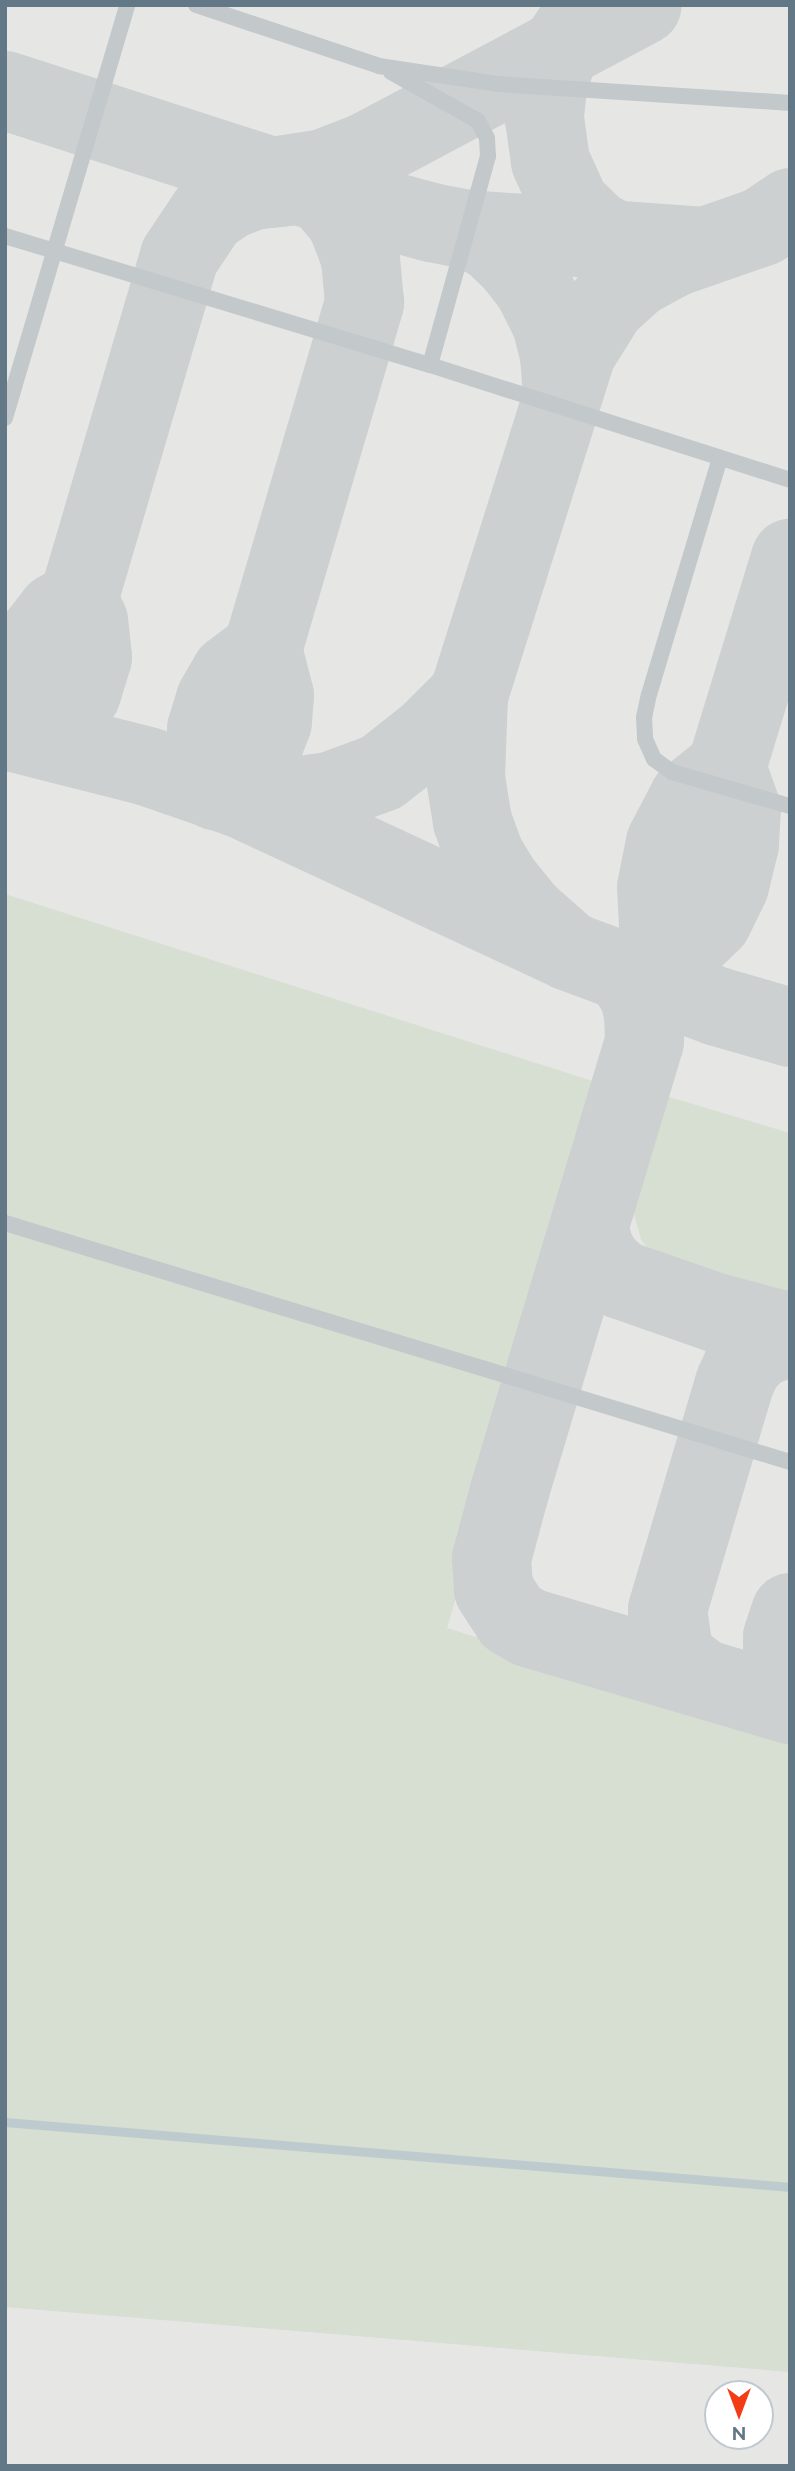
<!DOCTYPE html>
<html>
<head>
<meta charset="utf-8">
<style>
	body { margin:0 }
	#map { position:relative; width:795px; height:2471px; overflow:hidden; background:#f6f6f2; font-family:Raleway,sans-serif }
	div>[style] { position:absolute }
	.built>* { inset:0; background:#e6e7e5 }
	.green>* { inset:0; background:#d7ded2 }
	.stream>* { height:9px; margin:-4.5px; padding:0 4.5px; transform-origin:4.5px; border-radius:4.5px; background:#bdcbcf }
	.taxiway>* { height:79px; margin:-39.5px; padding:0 39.5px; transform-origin:39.5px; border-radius:39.5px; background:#ccd0d1 }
	.lane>* { height:16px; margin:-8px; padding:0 8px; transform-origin:8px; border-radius:8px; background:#c3c8cb }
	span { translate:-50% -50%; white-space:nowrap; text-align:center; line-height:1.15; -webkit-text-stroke:7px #fff; paint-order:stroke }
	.frame { position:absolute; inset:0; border:7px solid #627886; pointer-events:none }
	.north { position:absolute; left:704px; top:2380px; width:70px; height:70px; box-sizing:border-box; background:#fff; border:2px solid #c0c9cf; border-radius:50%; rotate:180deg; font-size:19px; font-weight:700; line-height:28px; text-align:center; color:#627886 }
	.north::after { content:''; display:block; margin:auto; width:24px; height:32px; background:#f33c15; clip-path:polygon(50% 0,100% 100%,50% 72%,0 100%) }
</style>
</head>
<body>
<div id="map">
	<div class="built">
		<i style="clip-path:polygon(evenodd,5px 5px,790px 5px,790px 2466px,5px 2466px,5px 5px,718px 2394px,760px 2394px,760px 2436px,718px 2436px,718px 2394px)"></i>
	</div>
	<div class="green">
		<i style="clip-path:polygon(5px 894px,605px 1085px,447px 1628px,790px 1734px,790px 2372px,5px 2307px)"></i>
		<i style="clip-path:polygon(666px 1096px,790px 1133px,790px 1311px,698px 1283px,663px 1265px,641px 1240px,630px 1199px,655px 1109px)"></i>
	</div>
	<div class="stream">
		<i style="left:5px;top:2122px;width:788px;rotate:4.73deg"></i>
	</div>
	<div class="taxiway">
		<i style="left:578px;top:20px;width:35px;rotate:123deg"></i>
		<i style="left:559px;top:49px;width:40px;rotate:108deg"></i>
		<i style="left:547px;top:87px;width:31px;rotate:96deg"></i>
		<i style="left:544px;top:118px;width:43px;rotate:82.1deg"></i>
		<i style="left:550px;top:161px;width:48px;rotate:65.6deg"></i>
		<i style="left:570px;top:205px;width:35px;rotate:44deg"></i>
		<i style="left:595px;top:229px;width:25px;rotate:29deg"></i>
		<i style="left:5px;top:90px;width:334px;rotate:17.9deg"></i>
		<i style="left:323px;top:193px;width:112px;rotate:15deg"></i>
		<i style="left:431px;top:222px;width:36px;rotate:11deg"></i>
		<i style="left:466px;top:229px;width:238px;rotate:4.1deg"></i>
		<i style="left:272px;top:176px;width:52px;rotate:-8.9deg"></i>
		<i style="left:323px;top:168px;width:47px;rotate:-21.1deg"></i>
		<i style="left:367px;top:151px;width:311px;rotate:-28deg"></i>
		<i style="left:469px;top:229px;width:26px;rotate:28deg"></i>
		<i style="left:492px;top:241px;width:28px;rotate:44deg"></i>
		<i style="left:512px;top:260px;width:34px;rotate:52deg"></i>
		<i style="left:533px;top:287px;width:40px;rotate:63.4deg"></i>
		<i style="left:551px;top:323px;width:33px;rotate:76deg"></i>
		<i style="left:559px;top:355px;width:40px;rotate:85.7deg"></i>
		<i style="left:78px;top:599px;width:26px;rotate:149deg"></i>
		<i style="left:56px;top:612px;width:29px;rotate:128deg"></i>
		<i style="left:38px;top:635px;width:30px;rotate:116deg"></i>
		<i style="left:25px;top:662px;width:41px;rotate:91.4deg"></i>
		<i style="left:24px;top:703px;width:36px;rotate:71deg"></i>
		<i style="left:36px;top:737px;width:32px;rotate:-35deg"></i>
		<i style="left:62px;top:719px;width:32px;rotate:-54deg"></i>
		<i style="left:81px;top:693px;width:38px;rotate:-73deg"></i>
		<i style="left:92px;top:657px;width:36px;rotate:-96deg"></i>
		<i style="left:88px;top:621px;width:24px;rotate:-114deg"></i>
		<i style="left:78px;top:599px;width:358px;rotate:-73.6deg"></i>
		<i style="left:179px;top:256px;width:50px;rotate:-56.3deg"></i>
		<i style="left:207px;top:214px;width:27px;rotate:-34deg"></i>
		<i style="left:229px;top:199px;width:25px;rotate:-21deg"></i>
		<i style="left:252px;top:190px;width:46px;rotate:-6.2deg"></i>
		<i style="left:262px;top:649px;width:40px;rotate:143deg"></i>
		<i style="left:230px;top:673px;width:30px;rotate:120deg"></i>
		<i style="left:215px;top:699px;width:30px;rotate:107deg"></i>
		<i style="left:206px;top:728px;width:30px;rotate:90deg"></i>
		<i style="left:206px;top:758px;width:34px;rotate:73deg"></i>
		<i style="left:216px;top:790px;width:25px;rotate:-29deg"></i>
		<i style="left:238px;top:778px;width:36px;rotate:-51deg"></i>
		<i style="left:261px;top:750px;width:30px;rotate:-69deg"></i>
		<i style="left:272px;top:722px;width:27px;rotate:-86deg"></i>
		<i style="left:274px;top:695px;width:48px;rotate:-104.6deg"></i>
		<i style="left:262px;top:649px;width:362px;rotate:-73.6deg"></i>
		<i style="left:364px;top:302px;width:43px;rotate:-95.3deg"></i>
		<i style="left:360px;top:259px;width:19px;rotate:-108deg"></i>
		<i style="left:354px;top:241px;width:24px;rotate:-112deg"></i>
		<i style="left:345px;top:219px;width:34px;rotate:-130deg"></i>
		<i style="left:5px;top:730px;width:146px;rotate:14.2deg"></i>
		<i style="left:147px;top:766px;width:98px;rotate:19deg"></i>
		<i style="left:240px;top:798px;width:363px;rotate:24.9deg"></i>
		<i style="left:569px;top:951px;width:158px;rotate:20.4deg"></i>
		<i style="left:717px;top:1006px;width:76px;rotate:16deg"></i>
		<i style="left:240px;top:798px;width:37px"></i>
		<i style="left:277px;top:798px;width:52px;rotate:-7.7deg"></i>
		<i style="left:329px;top:791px;width:55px;rotate:-20.1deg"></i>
		<i style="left:381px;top:772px;width:60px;rotate:-38.2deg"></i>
		<i style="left:428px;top:735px;width:57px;rotate:-45deg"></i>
		<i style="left:569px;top:951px;width:57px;rotate:-138.5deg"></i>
		<i style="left:526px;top:913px;width:41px;rotate:-129.1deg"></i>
		<i style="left:500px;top:881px;width:31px;rotate:-121deg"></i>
		<i style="left:484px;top:854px;width:35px;rotate:-110deg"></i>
		<i style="left:472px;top:821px;width:45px;rotate:-99deg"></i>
		<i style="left:465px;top:777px;width:82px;rotate:-87.9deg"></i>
		<i style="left:468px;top:695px;width:360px;rotate:-72.5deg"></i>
		<i style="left:576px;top:352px;width:57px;rotate:-58deg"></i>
		<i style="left:606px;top:304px;width:40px;rotate:-42deg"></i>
		<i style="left:636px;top:277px;width:42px;rotate:-28.4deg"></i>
		<i style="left:673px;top:257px;width:94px;rotate:-19.2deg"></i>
		<i style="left:762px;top:226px;width:34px;rotate:-34deg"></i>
		<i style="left:625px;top:973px;width:25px;rotate:58deg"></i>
		<i style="left:638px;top:994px;width:20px;rotate:75deg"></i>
		<i style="left:643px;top:1013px;width:28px;rotate:88deg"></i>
		<i style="left:644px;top:1041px;width:470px;rotate:106.7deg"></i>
		<i style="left:509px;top:1491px;width:69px;rotate:105deg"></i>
		<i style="left:491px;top:1558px;width:31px;rotate:86deg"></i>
		<i style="left:493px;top:1589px;width:33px;rotate:57deg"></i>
		<i style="left:511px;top:1617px;width:20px;rotate:30deg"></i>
		<i style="left:528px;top:1627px;width:273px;rotate:16.4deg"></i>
		<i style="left:633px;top:975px;width:66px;rotate:-30.8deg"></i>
		<i style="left:690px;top:941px;width:30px;rotate:-44deg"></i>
		<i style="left:712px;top:920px;width:39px;rotate:-64deg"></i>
		<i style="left:729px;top:885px;width:42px;rotate:-76.3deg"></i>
		<i style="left:739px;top:844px;width:35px;rotate:-87deg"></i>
		<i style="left:741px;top:809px;width:45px;rotate:-109.7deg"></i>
		<i style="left:694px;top:997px;width:48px;rotate:-120.3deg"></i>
		<i style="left:670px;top:956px;width:34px;rotate:-111deg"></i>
		<i style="left:658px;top:924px;width:37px;rotate:-93deg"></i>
		<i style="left:656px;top:887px;width:46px;rotate:-78.7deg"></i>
		<i style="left:665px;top:842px;width:50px;rotate:-62.4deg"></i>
		<i style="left:688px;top:798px;width:49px;rotate:-39.2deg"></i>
		<i style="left:726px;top:767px;width:219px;rotate:-73deg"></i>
		<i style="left:588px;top:1228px;width:24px;rotate:73deg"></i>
		<i style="left:595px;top:1251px;width:17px;rotate:57deg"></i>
		<i style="left:604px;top:1265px;width:21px;rotate:41deg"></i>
		<i style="left:620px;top:1279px;width:101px;rotate:19.2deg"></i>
		<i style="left:715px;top:1312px;width:78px;rotate:14.9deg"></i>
		<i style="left:790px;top:1612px;width:25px;rotate:108deg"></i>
		<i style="left:782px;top:1636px;width:22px;rotate:90deg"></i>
		<i style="left:782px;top:1658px;width:33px;rotate:76deg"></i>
		<i style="left:702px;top:1678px;width:25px;rotate:-143deg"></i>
		<i style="left:682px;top:1663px;width:15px;rotate:-127deg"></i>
		<i style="left:673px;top:1651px;width:42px;rotate:-98.1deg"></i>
		<i style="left:667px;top:1609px;width:236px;rotate:-73.5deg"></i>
		<i style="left:734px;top:1383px;width:20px;rotate:-66deg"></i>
		<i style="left:742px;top:1365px;width:23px;rotate:-47deg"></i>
		<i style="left:758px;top:1348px;width:34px;rotate:-21deg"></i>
	</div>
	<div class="lane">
		<i style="left:196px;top:5px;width:193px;rotate:18.4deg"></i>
		<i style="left:379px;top:66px;width:120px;rotate:8.6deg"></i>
		<i style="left:498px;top:84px;width:293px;rotate:3.7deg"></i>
		<i style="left:391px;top:72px;width:100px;rotate:29.4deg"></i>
		<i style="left:478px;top:121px;width:19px;rotate:62deg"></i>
		<i style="left:487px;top:138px;width:18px;rotate:87deg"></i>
		<i style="left:488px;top:156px;width:217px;rotate:105.5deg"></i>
		<i style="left:5px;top:236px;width:444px;rotate:16.9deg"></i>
		<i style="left:430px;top:365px;width:378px;rotate:17.7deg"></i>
		<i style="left:5px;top:418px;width:431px;rotate:-73.5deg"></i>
		<i style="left:720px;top:458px;width:246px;rotate:106.7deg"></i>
		<i style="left:649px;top:694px;width:24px;rotate:102deg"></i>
		<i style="left:644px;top:717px;width:22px;rotate:87deg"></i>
		<i style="left:645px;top:739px;width:22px;rotate:66deg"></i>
		<i style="left:654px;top:759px;width:22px;rotate:36deg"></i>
		<i style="left:672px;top:772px;width:123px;rotate:16.1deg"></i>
		<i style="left:5px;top:1223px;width:821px;rotate:16.93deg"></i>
	</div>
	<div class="frame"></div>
	<div class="north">N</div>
</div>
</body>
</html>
